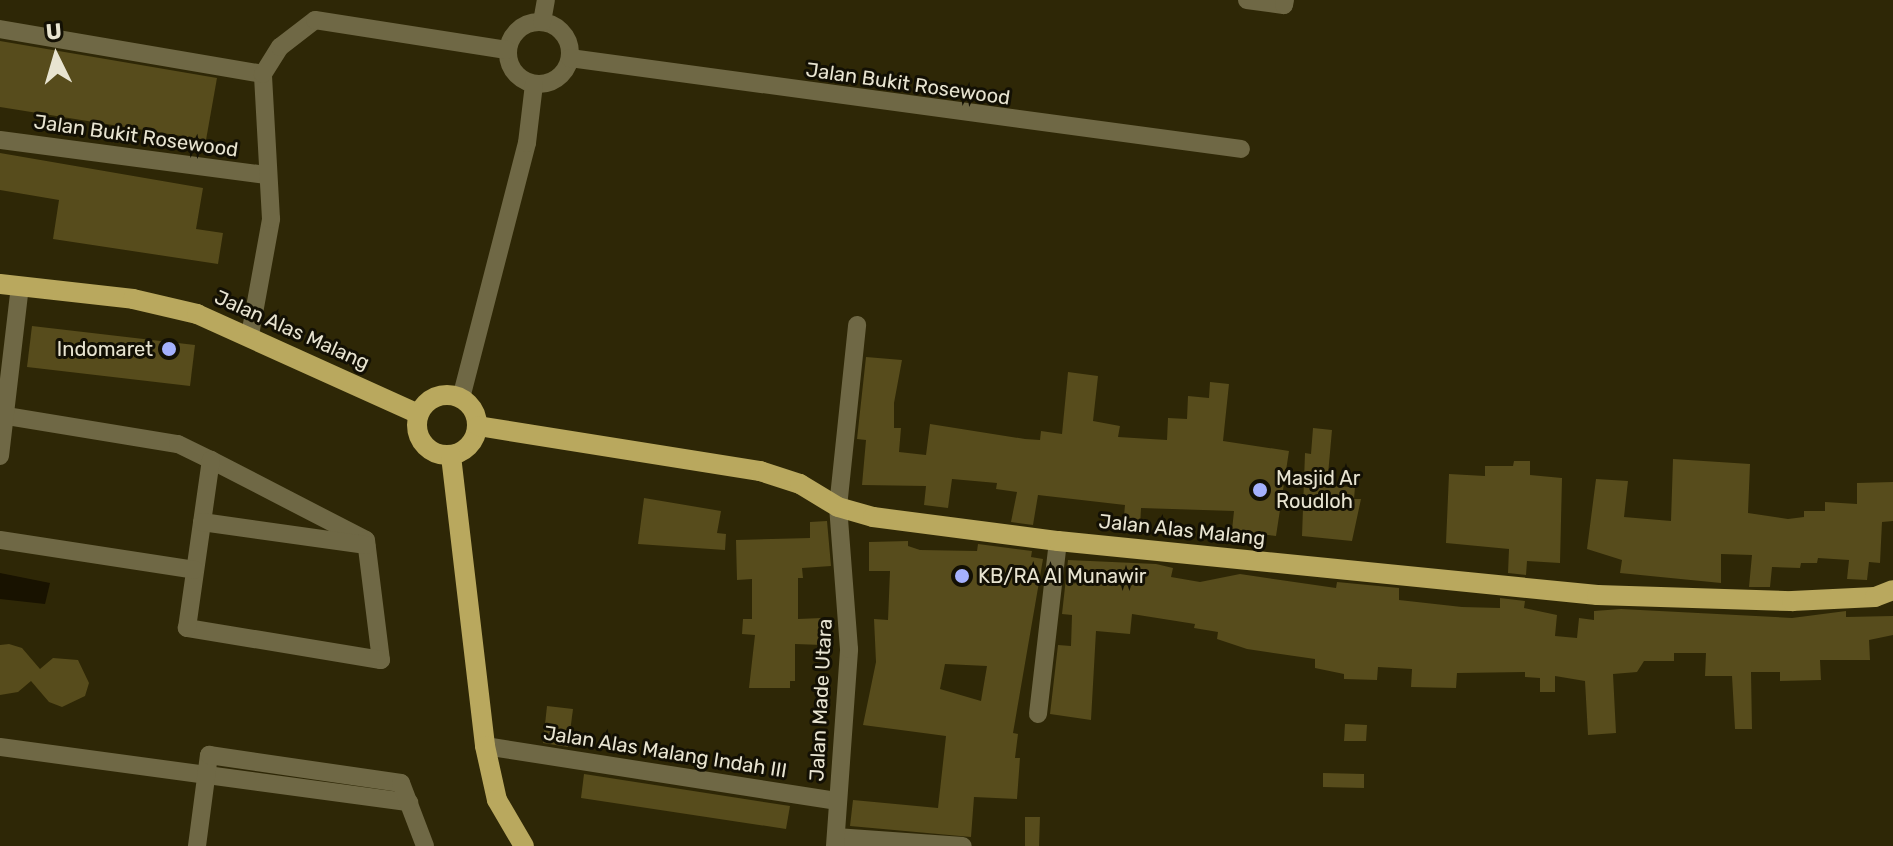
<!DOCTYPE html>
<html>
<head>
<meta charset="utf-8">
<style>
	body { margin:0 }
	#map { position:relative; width:1893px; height:846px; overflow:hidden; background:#2e2706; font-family:Rubik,sans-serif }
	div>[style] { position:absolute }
	.water>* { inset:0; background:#181200 }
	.building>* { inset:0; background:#574c1c }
	.minor>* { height:18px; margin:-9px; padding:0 9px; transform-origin:9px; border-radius:9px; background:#6f6845 }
	.minor>.ring { margin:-9px; padding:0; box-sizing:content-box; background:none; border:18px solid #6f6845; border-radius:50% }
	.major>* { height:20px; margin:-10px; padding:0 10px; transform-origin:10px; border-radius:10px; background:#b9a85e }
	.major>.ring { margin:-10px; padding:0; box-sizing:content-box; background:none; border:20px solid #b9a85e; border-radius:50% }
	.dots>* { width:22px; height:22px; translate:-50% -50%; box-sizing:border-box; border:4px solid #131004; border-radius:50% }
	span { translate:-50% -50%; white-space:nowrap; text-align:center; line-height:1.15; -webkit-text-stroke:6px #131004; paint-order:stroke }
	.street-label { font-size:20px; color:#e8e4d1 }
	.poi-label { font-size:20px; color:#e8e4d1 }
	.right { translate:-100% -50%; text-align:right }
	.left { translate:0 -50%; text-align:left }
	.north { position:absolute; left:16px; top:16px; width:80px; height:80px; -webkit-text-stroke:6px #131004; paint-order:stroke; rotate:355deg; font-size:22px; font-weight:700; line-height:32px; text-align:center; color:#e8e4d1 }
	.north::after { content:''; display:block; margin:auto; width:28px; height:36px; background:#e8e4d1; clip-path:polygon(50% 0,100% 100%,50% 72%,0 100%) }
</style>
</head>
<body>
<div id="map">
	<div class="water">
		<i style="clip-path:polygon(0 573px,50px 583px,45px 604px,0 599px)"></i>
	</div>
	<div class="building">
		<i style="clip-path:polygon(0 41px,217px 78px,206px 140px,0 107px)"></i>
		<i style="clip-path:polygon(0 153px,203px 188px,196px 229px,223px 233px,218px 264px,53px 239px,59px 200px,0 190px)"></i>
		<i style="clip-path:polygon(32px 326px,195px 345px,190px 386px,27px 367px)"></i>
		<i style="clip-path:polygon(866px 357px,902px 360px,894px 403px,894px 428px,901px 428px,899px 452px,926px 455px,930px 424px,1025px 439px,1040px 440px,1041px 431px,1062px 434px,1068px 372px,1098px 376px,1093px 421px,1120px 426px,1118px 437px,1167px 440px,1168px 418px,1187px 419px,1188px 396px,1209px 398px,1210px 382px,1229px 384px,1223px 441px,1289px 451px,1276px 536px,1232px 530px,1234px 511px,1141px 508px,1140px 528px,1123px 527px,1125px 505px,1038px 495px,1033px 525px,1011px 522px,1017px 492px,996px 489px,997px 483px,952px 479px,948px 508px,924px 505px,926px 486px,862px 485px,866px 440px,857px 439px)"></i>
		<i style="clip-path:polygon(1313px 428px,1332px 430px,1327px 486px,1355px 487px,1354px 499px,1361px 499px,1352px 541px,1302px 536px,1305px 453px,1311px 454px)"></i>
		<i style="clip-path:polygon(1673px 459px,1750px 464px,1748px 513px,1788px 519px,1804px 517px,1804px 511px,1825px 511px,1825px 502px,1857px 504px,1857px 483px,1893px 482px,1893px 521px,1882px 522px,1880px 563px,1869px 562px,1867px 580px,1847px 579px,1849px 560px,1818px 558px,1817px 563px,1801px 563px,1800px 568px,1772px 567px,1770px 587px,1749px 587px,1752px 555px,1721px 554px,1721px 583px,1620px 573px,1622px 560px,1587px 549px,1596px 479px,1628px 481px,1624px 517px,1671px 521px)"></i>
		<i style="clip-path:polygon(1514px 461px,1530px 461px,1530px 475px,1562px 478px,1560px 563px,1527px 561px,1526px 575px,1508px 573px,1509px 549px,1446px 543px,1449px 474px,1485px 476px,1485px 466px,1513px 466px)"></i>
		<i style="clip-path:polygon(644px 498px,721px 511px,717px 533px,726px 534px,725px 550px,638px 544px)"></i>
		<i style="clip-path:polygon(827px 521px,831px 566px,802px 568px,803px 578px,798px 578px,798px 619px,822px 618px,823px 645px,795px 644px,795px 681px,790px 681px,790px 688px,749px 688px,755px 635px,742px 634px,743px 619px,752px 619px,752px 579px,737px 580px,736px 540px,810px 538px,810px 522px)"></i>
		<i style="clip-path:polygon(evenodd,908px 541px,908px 546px,920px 550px,977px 551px,978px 544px,1032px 551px,1031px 557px,1043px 559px,1013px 733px,1018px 734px,1015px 758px,1020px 758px,1017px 799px,974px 797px,971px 837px,850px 826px,853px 800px,938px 808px,946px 736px,863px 725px,876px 662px,874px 619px,888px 620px,890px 571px,869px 571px,869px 542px,908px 541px,945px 664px,987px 666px,981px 701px,940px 689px,945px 664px)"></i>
		<i style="clip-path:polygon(1068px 560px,1156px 564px,1173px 568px,1171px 577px,1200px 582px,1240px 574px,1336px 588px,1337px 582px,1399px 588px,1399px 600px,1462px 607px,1500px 608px,1500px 598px,1525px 601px,1524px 608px,1557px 615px,1555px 636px,1577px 638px,1579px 618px,1594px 620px,1594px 611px,1621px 609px,1792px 618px,1846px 611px,1846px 617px,1893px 616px,1893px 635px,1869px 640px,1870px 660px,1820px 660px,1821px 680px,1780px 681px,1780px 672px,1751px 672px,1752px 729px,1735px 729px,1732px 676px,1705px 676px,1706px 653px,1674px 653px,1674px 661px,1644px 661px,1637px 672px,1613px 674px,1616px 733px,1588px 735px,1585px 681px,1555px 676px,1555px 692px,1540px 692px,1540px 678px,1525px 677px,1525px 672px,1457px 673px,1456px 688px,1411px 687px,1412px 669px,1378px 667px,1377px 680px,1344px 679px,1344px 674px,1315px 668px,1315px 659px,1247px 649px,1217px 639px,1218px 632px,1194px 628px,1195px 624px,1132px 614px,1130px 634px,1096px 631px,1091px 720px,1050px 714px,1058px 645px,1071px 646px,1072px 615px,1062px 614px)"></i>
		<i style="clip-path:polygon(9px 644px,22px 648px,40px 669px,53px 658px,78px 660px,89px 683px,85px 696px,62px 707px,49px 702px,31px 681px,18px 692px,0 695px,0 645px)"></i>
		<i style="clip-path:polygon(547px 706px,573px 709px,568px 747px,543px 743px)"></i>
		<i style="clip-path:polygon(1345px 724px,1367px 725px,1366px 741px,1344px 741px)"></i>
		<i style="clip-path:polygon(1323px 773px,1364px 774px,1364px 788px,1323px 787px)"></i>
		<i style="clip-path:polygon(584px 774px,790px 806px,786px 829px,581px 798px)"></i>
		<i style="clip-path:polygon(1025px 817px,1040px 817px,1039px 846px,1025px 846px)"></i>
	</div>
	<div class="minor">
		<i style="left:1247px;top:0;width:37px;rotate:8deg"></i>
		<i style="left:1284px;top:5px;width:5px;rotate:-79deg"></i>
		<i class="ring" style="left:508px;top:22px;width:44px;height:44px"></i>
		<i style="left:542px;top:22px;width:22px;rotate:-80deg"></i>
		<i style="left:0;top:29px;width:267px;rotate:9.7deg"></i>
		<i style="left:570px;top:58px;width:677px;rotate:7.72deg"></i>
		<i style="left:0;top:140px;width:269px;rotate:7.5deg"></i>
		<i style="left:250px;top:335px;width:118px;rotate:-79.7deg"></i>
		<i style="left:271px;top:219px;width:145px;rotate:-93.2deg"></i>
		<i style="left:263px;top:74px;width:32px;rotate:-58deg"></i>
		<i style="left:280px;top:47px;width:44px;rotate:-37.6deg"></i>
		<i style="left:315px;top:20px;width:194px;rotate:8.9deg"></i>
		<i style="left:461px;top:398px;width:263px;rotate:-75.5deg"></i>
		<i style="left:527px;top:143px;width:59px;rotate:-83.2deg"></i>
		<i style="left:0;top:415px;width:180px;rotate:9.3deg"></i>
		<i style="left:178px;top:444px;width:37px;rotate:26deg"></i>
		<i style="left:211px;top:460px;width:174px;rotate:27.3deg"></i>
		<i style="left:366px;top:540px;width:121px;rotate:82.9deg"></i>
		<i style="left:381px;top:660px;width:197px;rotate:-170.6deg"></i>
		<i style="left:187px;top:628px;width:170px;rotate:-81.9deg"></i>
		<i style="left:0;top:456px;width:171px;rotate:-83.3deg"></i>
		<i style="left:202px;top:522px;width:166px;rotate:8deg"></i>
		<i style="left:0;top:540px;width:197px;rotate:8.7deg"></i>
		<i style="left:1038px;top:714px;width:174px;rotate:-83.4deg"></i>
		<i style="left:485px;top:746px;width:357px;rotate:8.9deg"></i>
		<i style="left:0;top:747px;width:413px;rotate:7.7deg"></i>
		<i style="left:836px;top:837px;width:127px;rotate:4.1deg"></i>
		<i style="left:197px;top:846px;width:92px;rotate:-82.5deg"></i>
		<i style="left:209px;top:755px;width:194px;rotate:8.3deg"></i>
		<i style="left:401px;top:783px;width:67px;rotate:69.1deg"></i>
		<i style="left:835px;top:846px;width:197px;rotate:-85.9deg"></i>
		<i style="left:849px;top:649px;width:142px;rotate:-94.4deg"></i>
		<i style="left:838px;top:507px;width:183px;rotate:-84deg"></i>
	</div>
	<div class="major">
		<i style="left:0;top:284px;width:134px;rotate:6.4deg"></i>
		<i style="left:133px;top:299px;width:66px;rotate:13.2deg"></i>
		<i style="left:197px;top:314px;width:243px;rotate:24.3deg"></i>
		<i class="ring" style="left:417px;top:395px;width:40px;height:40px"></i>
		<i style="left:478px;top:426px;width:286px;rotate:9.1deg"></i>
		<i style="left:760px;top:471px;width:42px;rotate:18deg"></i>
		<i style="left:800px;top:484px;width:44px;rotate:31.2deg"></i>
		<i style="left:838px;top:507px;width:36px;rotate:16deg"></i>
		<i style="left:873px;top:517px;width:187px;rotate:7.4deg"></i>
		<i style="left:1058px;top:541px;width:542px;rotate:5.72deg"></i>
		<i style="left:1597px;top:595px;width:195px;rotate:1.8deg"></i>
		<i style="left:1792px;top:601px;width:83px;rotate:-2.8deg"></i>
		<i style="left:1875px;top:597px;width:19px;rotate:-21deg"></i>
		<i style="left:451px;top:456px;width:292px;rotate:83.3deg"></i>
		<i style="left:485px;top:746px;width:55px;rotate:77.5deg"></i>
		<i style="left:497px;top:800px;width:53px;rotate:59.6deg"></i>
	</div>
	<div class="dots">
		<i style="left:169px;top:349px;background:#a5b1fc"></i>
		<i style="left:1260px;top:490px;background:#a5b1fc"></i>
		<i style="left:962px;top:576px;background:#a5b1fc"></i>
	</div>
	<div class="street-label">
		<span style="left:908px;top:84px;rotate:8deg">Jalan Bukit Rosewood</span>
		<span style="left:136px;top:136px;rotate:8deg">Jalan Bukit Rosewood</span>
		<span style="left:292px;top:330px;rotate:24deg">Jalan Alas Malang</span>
		<span style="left:1182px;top:530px;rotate:6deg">Jalan Alas Malang</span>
		<span style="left:821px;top:700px;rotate:-87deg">Jalan Made Utara</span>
		<span style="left:665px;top:752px;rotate:9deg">Jalan Alas Malang Indah III</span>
	</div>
	<div class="poi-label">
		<span class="right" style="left:153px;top:349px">Indomaret</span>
		<span class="left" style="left:1276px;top:490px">Masjid Ar<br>Roudloh</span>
		<span class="left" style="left:978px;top:576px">KB/RA Al Munawir</span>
	</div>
	<div class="north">U</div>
</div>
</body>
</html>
